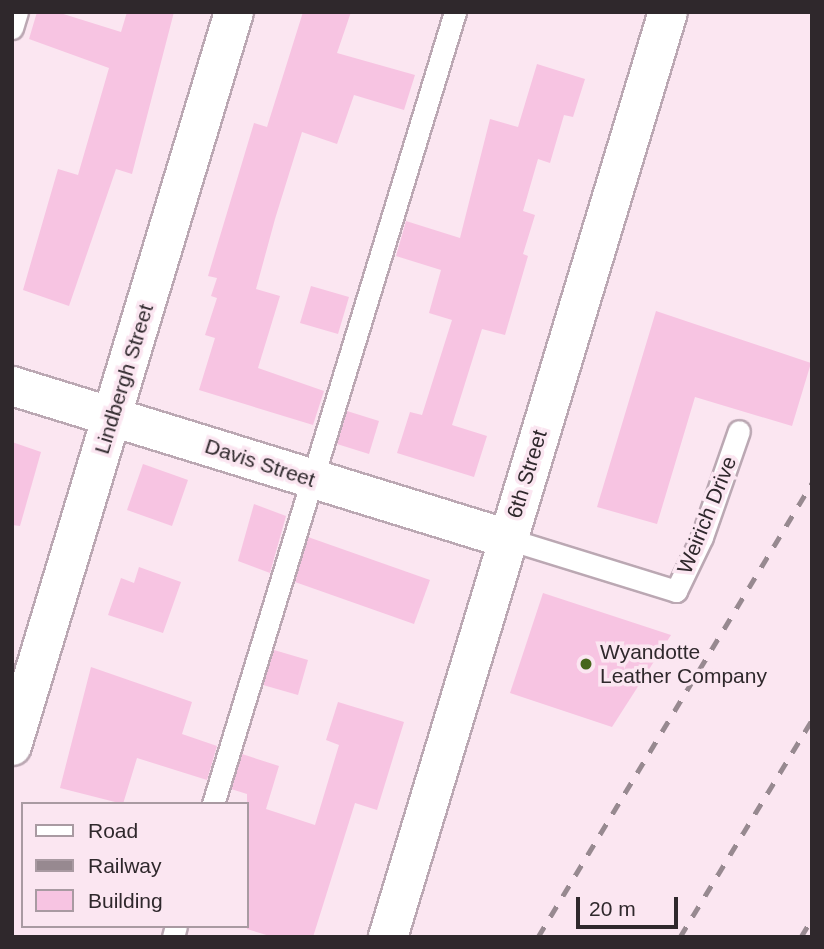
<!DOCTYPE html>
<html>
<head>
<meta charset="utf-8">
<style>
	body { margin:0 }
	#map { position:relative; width:824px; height:949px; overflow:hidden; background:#fbe6f1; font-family:Helvetica,sans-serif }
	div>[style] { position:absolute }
	.building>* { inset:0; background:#f7c4e2 }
	.roads { filter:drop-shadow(2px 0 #bba8b3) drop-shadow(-2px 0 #bba8b3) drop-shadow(0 2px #bba8b3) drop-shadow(0 -2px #bba8b3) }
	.lane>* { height:21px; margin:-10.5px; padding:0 10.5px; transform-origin:10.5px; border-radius:10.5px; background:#fff }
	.street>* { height:38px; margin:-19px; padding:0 19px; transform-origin:19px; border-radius:19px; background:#fff }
	.rail>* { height:5px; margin-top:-2.5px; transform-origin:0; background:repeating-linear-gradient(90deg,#978990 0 12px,transparent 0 24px) }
	.dots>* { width:19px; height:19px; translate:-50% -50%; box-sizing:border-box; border:4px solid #fbe6f1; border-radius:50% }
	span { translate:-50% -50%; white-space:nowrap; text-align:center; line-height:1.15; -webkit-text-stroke:7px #fbe6f1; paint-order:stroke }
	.street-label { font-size:21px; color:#2f282c }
	.poi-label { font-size:21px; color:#2f282c }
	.left { translate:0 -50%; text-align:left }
	.frame { position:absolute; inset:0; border:14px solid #2f282c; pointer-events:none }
	.legend { position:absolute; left:21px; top:802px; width:228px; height:126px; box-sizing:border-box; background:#fbe6f1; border:2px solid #a99aa2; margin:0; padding:9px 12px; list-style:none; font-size:21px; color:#2f282c }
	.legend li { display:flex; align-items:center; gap:14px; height:35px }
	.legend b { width:35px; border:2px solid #a99aa2 }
	.scale { position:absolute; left:576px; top:897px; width:102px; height:32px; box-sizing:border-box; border:4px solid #2f282c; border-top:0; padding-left:9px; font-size:21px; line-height:24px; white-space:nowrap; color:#2f282c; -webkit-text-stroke:5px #fbe6f1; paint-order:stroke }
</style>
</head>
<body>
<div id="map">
	<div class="building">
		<i style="clip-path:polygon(37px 12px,57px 12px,121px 32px,127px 12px,174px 12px,132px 174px,116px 169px,69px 306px,23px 290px,58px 169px,78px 175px,109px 68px,29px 39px)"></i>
		<i style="clip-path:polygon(303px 12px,351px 12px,337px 53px,415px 75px,404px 110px,354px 95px,337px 144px,302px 132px,275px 219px,256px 289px,280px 296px,258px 368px,324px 391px,313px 425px,199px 390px,215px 338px,205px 335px,217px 298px,211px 296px,217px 278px,208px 276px,254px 123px,267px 127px)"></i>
		<i style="clip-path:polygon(537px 64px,585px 79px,573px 117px,564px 115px,550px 163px,538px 159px,523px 211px,535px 215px,523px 254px,528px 256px,505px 335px,482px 329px,452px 425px,487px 436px,474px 477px,397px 453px,410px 412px,422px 415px,452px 320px,429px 313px,441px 270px,396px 256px,406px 221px,460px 238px,490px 119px,518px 127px)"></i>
		<i style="clip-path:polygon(311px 286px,349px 297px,338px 334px,300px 323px)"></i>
		<i style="clip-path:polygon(656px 311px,811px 363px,792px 426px,695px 397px,657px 524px,597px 507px)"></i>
		<i style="clip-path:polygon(347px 411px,379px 421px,369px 454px,337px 444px)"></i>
		<i style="clip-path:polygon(12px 442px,41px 452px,20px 526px,12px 525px)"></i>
		<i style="clip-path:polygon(143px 464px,188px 480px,172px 526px,127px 510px)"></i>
		<i style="clip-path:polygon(254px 504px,286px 516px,270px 573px,238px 561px)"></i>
		<i style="clip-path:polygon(308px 537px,430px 580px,414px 624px,295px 582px)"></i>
		<i style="clip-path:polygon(139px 567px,181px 582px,163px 633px,108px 615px,121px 578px,134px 583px)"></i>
		<i style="clip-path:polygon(543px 593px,671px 635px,612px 727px,510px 693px)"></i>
		<i style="clip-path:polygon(274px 650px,308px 660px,298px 695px,263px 685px)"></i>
		<i style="clip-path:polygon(91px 667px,192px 702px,182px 734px,217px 746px,207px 780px,137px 758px,123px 804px,60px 788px)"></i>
		<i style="clip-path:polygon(338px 702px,404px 722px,377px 810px,355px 803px,313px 937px,273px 937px,247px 929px,247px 794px,231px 789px,242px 754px,279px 766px,266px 809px,315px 825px,339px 745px,326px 740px)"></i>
	</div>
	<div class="roads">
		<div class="lane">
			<i style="left:12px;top:28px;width:17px;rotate:-73deg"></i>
			<i style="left:508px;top:539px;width:176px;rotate:17.2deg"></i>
			<i style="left:676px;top:591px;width:60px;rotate:-64.3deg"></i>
			<i style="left:702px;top:537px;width:112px;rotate:-70.8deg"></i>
			<i style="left:213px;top:804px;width:828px;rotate:-73.01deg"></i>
			<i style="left:173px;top:937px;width:11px;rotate:-75deg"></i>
		</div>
		<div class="street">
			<i style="left:12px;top:386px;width:519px;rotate:17.14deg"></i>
			<i style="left:12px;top:746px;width:767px;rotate:-73.17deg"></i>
			<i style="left:388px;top:937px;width:966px;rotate:-73.16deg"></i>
		</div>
	</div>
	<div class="rail">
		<i style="left:538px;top:937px;width:530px;rotate:-58.89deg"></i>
		<i style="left:680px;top:937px;width:254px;rotate:-58.7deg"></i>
		<i style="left:801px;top:937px;width:21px;rotate:-59deg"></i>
	</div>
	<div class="dots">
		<i style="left:586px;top:664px;background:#47661b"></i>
	</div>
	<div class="street-label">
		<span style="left:124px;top:379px;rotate:-73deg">Lindbergh Street</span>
		<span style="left:260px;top:463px;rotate:18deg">Davis Street</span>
		<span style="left:527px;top:474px;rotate:-73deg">6th Street</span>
		<span style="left:707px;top:515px;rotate:-68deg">Weirich Drive</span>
	</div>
	<div class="poi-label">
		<span class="left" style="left:600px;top:664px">Wyandotte<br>Leather Company</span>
	</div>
	<div class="frame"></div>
	<ul class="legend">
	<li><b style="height:9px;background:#fff"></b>Road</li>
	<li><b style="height:9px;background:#978990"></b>Railway</li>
	<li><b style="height:19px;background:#f7c4e2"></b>Building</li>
	</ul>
	<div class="scale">20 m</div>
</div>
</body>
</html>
